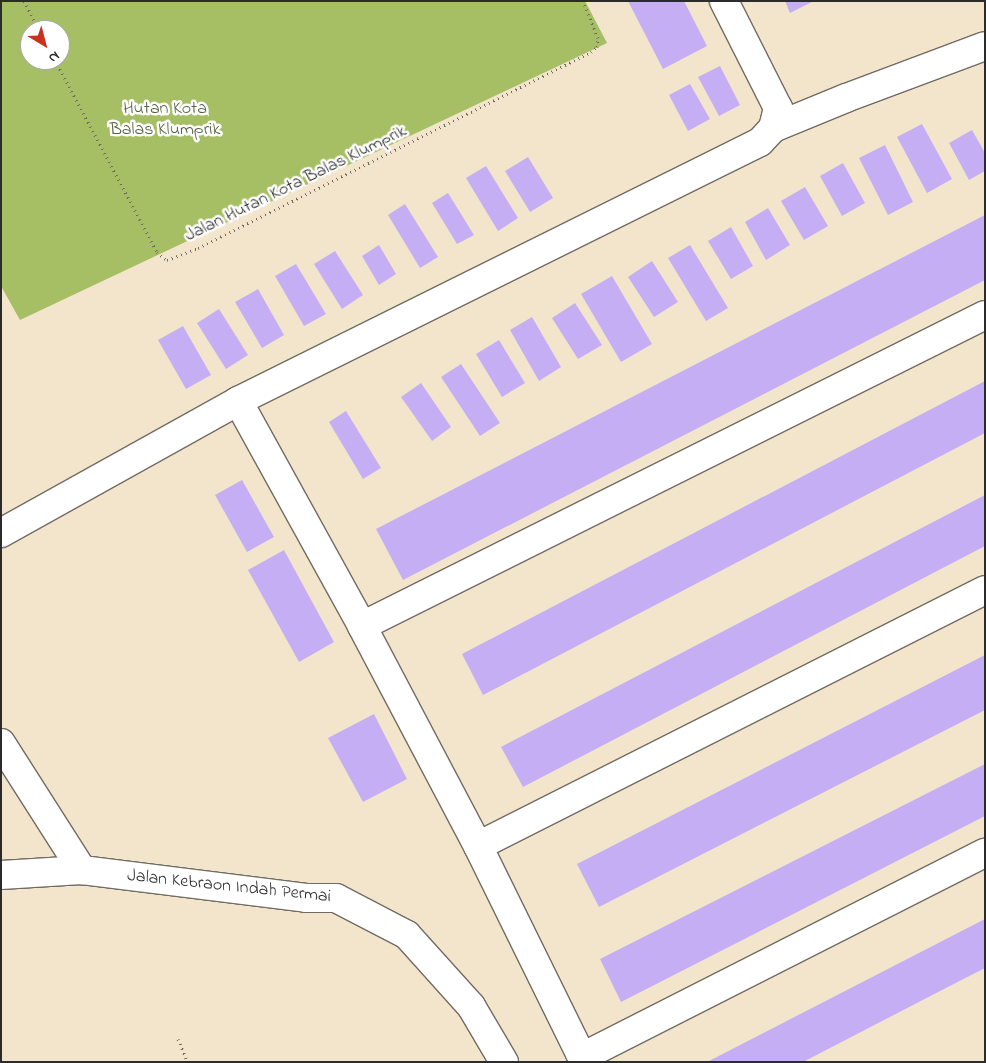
<!DOCTYPE html>
<html>
<head>
<meta charset="utf-8">
<style>
	body { margin:0 }
	#map { position:relative; width:986px; height:1063px; overflow:hidden; background:#f3e5cc; font-family:"Indie Flower",sans-serif }
	div>[style] { position:absolute }
	.green>* { inset:0; background:#a6be64 }
	.building>* { inset:0; background:#c6aef4 }
	.path>* { height:3px; margin-top:-1.5px; transform-origin:0; background:repeating-linear-gradient(90deg,#716c63 0 1px,transparent 0 5px) }
	.roads { filter:drop-shadow(1px 0 #716c63) drop-shadow(-1px 0 #716c63) drop-shadow(0 1px #716c63) drop-shadow(0 -1px #716c63) }
	.street>* { height:28px; margin:-14px; padding:0 14px; transform-origin:14px; border-radius:14px; background:#fff }
	span { translate:-50% -50%; white-space:nowrap; text-align:center; line-height:1.15; -webkit-text-stroke:5px #fff; paint-order:stroke }
	.park-label { font-size:18px; color:#565e3f }
	.street-label { font-size:18px; color:#2b2b2b }
	.frame { position:absolute; inset:0; border:2px solid #2b2b2b; pointer-events:none }
	.north { position:absolute; left:20px; top:20px; width:50px; height:50px; box-sizing:border-box; background:#fff; border:1px solid #aaa; border-radius:50%; rotate:143deg; font-size:14px; font-weight:700; line-height:20px; text-align:center; color:#2b2b2b }
	.north::after { content:''; display:block; margin:auto; width:18px; height:22px; background:#c8321e; clip-path:polygon(50% 0,100% 100%,50% 72%,0 100%) }
</style>
</head>
<body>
<div id="map">
	<div class="green">
		<i style="clip-path:polygon(evenodd,1px 1px,585px 1px,607px 43px,20px 320px,1px 286px,1px 1px,30px 30px,60px 30px,60px 60px,30px 60px,30px 30px)"></i>
	</div>
	<div class="building">
		<i style="clip-path:polygon(628px 1px,684px 1px,707px 46px,663px 69px)"></i>
		<i style="clip-path:polygon(785px 1px,814px 1px,790px 13px)"></i>
		<i style="clip-path:polygon(720px 66px,740px 105px,719px 116px,698px 77px)"></i>
		<i style="clip-path:polygon(690px 84px,710px 119px,688px 131px,669px 95px)"></i>
		<i style="clip-path:polygon(922px 124px,952px 179px,927px 193px,897px 137px)"></i>
		<i style="clip-path:polygon(972px 130px,985px 153px,985px 171px,969px 180px,949px 143px)"></i>
		<i style="clip-path:polygon(885px 145px,913px 202px,888px 215px,859px 158px)"></i>
		<i style="clip-path:polygon(528px 157px,553px 198px,530px 212px,505px 171px)"></i>
		<i style="clip-path:polygon(843px 163px,865px 203px,842px 216px,820px 176px)"></i>
		<i style="clip-path:polygon(486px 166px,518px 218px,498px 231px,466px 178px)"></i>
		<i style="clip-path:polygon(805px 187px,828px 226px,804px 240px,781px 201px)"></i>
		<i style="clip-path:polygon(448px 193px,474px 235px,457px 244px,432px 203px)"></i>
		<i style="clip-path:polygon(405px 204px,438px 257px,420px 268px,388px 215px)"></i>
		<i style="clip-path:polygon(768px 208px,790px 245px,766px 260px,745px 222px)"></i>
		<i style="clip-path:polygon(985px 215px,985px 280px,403px 580px,376px 529px)"></i>
		<i style="clip-path:polygon(731px 227px,753px 266px,731px 279px,708px 241px)"></i>
		<i style="clip-path:polygon(379px 245px,396px 274px,379px 285px,362px 256px)"></i>
		<i style="clip-path:polygon(690px 245px,728px 308px,706px 321px,668px 258px)"></i>
		<i style="clip-path:polygon(335px 251px,363px 295px,342px 309px,314px 264px)"></i>
		<i style="clip-path:polygon(652px 261px,678px 302px,654px 317px,628px 277px)"></i>
		<i style="clip-path:polygon(296px 264px,326px 314px,304px 326px,275px 276px)"></i>
		<i style="clip-path:polygon(612px 276px,652px 344px,621px 362px,581px 294px)"></i>
		<i style="clip-path:polygon(258px 289px,284px 335px,262px 348px,235px 302px)"></i>
		<i style="clip-path:polygon(575px 303px,602px 345px,578px 359px,552px 318px)"></i>
		<i style="clip-path:polygon(219px 309px,248px 355px,226px 369px,197px 323px)"></i>
		<i style="clip-path:polygon(532px 317px,561px 367px,539px 381px,510px 330px)"></i>
		<i style="clip-path:polygon(183px 326px,211px 375px,186px 389px,158px 340px)"></i>
		<i style="clip-path:polygon(499px 340px,525px 383px,502px 397px,476px 354px)"></i>
		<i style="clip-path:polygon(461px 364px,500px 423px,480px 436px,441px 377px)"></i>
		<i style="clip-path:polygon(985px 381px,985px 433px,483px 695px,462px 654px)"></i>
		<i style="clip-path:polygon(421px 383px,451px 427px,432px 441px,401px 397px)"></i>
		<i style="clip-path:polygon(346px 411px,381px 468px,363px 479px,329px 422px)"></i>
		<i style="clip-path:polygon(242px 480px,274px 537px,247px 552px,215px 495px)"></i>
		<i style="clip-path:polygon(985px 495px,985px 546px,523px 787px,501px 747px)"></i>
		<i style="clip-path:polygon(284px 550px,334px 642px,299px 662px,248px 570px)"></i>
		<i style="clip-path:polygon(985px 655px,985px 710px,599px 907px,577px 864px)"></i>
		<i style="clip-path:polygon(374px 714px,407px 779px,363px 802px,328px 738px)"></i>
		<i style="clip-path:polygon(985px 764px,985px 816px,621px 1002px,600px 959px)"></i>
		<i style="clip-path:polygon(985px 919px,985px 968px,944px 989px,803px 1062px,707px 1062px)"></i>
	</div>
	<div class="path">
		<i style="left:24px;top:1px;width:33px;rotate:63deg"></i>
		<i style="left:55px;top:60px;width:217px;rotate:62deg"></i>
		<i style="left:157px;top:252px;width:13px;rotate:39deg"></i>
		<i style="left:167px;top:260px;width:33px;rotate:-21deg"></i>
		<i style="left:198px;top:248px;width:439px;rotate:-26.5deg"></i>
		<i style="left:591px;top:52px;width:8px;rotate:-40deg"></i>
		<i style="left:597px;top:47px;width:9px;rotate:-84deg"></i>
		<i style="left:598px;top:38px;width:40px;rotate:-112deg"></i>
		<i style="left:178px;top:1039px;width:25px;rotate:67deg"></i>
	</div>
	<div class="roads">
		<div class="street">
			<i style="left:773px;top:128px;width:79px;rotate:-22.3deg"></i>
			<i style="left:846px;top:98px;width:148px;rotate:-20.5deg"></i>
			<i style="left:238px;top:401px;width:257px;rotate:61.1deg"></i>
			<i style="left:362px;top:626px;width:249px;rotate:62.2deg"></i>
			<i style="left:478px;top:846px;width:231px;rotate:63.8deg"></i>
			<i style="left:580px;top:1053px;width:12px;rotate:-5deg"></i>
			<i style="left:592px;top:1052px;width:441px;rotate:-26.9deg"></i>
			<i style="left:1px;top:533px;width:271px;rotate:-29.1deg"></i>
			<i style="left:238px;top:401px;width:583px;rotate:-26.39deg"></i>
			<i style="left:760px;top:142px;width:19px;rotate:-47deg"></i>
			<i style="left:773px;top:128px;width:21px;rotate:-76deg"></i>
			<i style="left:778px;top:108px;width:120px;rotate:-116.8deg"></i>
			<i style="left:362px;top:626px;width:696px;rotate:-26.53deg"></i>
			<i style="left:1px;top:743px;width:151px;rotate:57.5deg"></i>
			<i style="left:478px;top:846px;width:568px;rotate:-26.79deg"></i>
			<i style="left:1px;top:875px;width:81px;rotate:-3.5deg"></i>
			<i style="left:82px;top:870px;width:226px;rotate:7.1deg"></i>
			<i style="left:306px;top:898px;width:30px"></i>
			<i style="left:336px;top:898px;width:80px;rotate:27.5deg"></i>
			<i style="left:407px;top:935px;width:96px;rotate:48deg"></i>
			<i style="left:471px;top:1006px;width:65px;rotate:59.5deg"></i>
		</div>
	</div>
	<div class="park-label">
		<span style="left:165px;top:120px">Hutan Kota<br>Balas Klumprik</span>
	</div>
	<div class="street-label">
		<span style="left:296px;top:184px;rotate:-26deg">Jalan Hutan Kota Balas Klumprik</span>
		<span style="left:229px;top:887px;rotate:6deg">Jalan Kebraon Indah Permai</span>
	</div>
	<div class="frame"></div>
	<div class="north">N</div>
</div>
</body>
</html>
